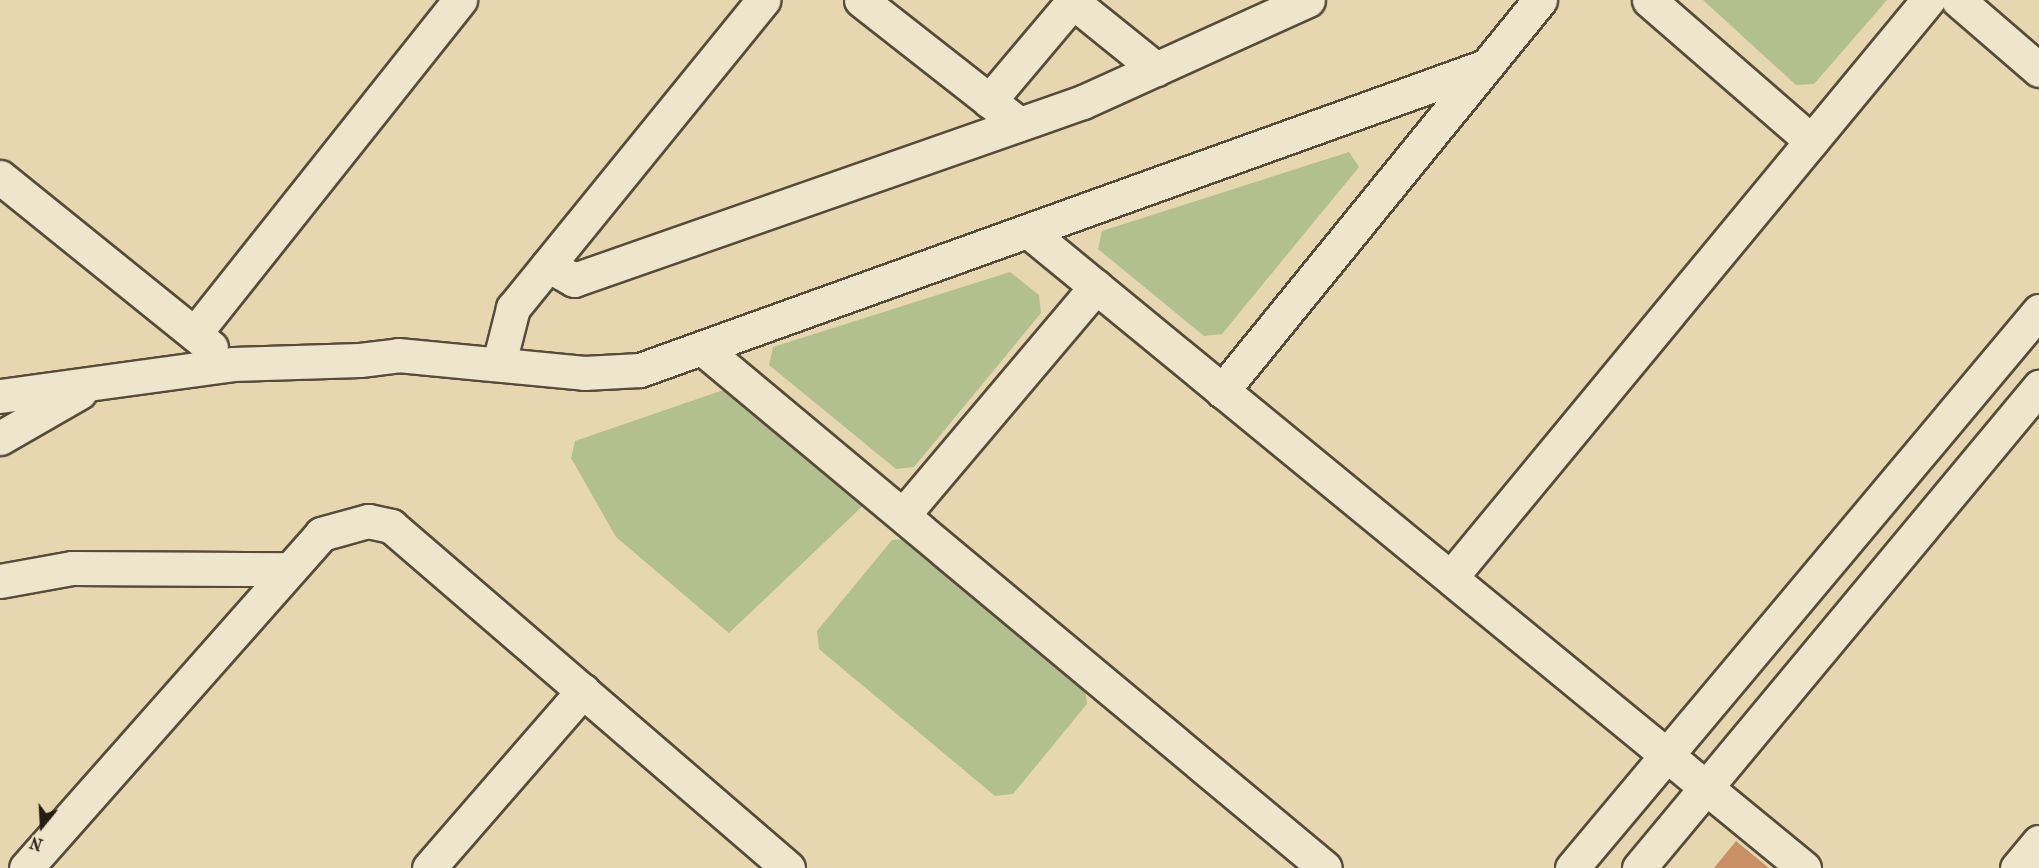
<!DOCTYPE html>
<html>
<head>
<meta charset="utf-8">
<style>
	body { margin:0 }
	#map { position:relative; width:2039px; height:868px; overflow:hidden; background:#e7d7b0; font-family:"IM FELL French Canon",serif }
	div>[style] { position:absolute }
	.green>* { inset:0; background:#b2bf8e }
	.building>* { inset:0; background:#ca9065 }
	.roads { filter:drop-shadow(2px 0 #564c3a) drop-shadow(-2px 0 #564c3a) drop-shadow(0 2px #564c3a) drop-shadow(0 -2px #564c3a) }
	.minor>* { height:33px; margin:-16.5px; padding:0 16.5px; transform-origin:16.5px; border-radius:16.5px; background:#efe5cc }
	span { translate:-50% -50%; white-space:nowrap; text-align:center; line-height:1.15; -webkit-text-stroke:4.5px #efe5cc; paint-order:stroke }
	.north { position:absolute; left:12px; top:796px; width:60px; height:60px; -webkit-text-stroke:4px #efe5cc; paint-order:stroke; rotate:198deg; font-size:16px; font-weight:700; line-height:24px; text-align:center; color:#261e12 }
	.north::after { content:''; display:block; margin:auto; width:21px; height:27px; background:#261e12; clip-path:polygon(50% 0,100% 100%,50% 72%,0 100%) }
</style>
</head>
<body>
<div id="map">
	<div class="green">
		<i style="clip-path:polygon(1703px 0,1887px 0,1814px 84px,1796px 85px)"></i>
		<i style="clip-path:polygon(1349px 152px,1359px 167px,1222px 334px,1204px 336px,1098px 249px,1102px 231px)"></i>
		<i style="clip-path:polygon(1010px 272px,1039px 295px,1041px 313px,914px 467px,896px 469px,769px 365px,773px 347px)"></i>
		<i style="clip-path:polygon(735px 386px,870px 499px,729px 633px,616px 537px,571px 458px,575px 441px)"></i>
		<i style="clip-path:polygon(909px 539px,1085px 686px,1087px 704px,1013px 794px,995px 796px,819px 649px,817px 631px,892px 540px)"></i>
	</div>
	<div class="building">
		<i style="clip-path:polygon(1736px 841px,1769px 868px,1714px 868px)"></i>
	</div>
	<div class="roads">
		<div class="minor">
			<i style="left:861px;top:0;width:201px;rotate:38.1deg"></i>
			<i style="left:1649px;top:0;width:215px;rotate:41deg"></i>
			<i style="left:1958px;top:0;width:107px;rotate:40.8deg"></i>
			<i style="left:1073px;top:2px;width:107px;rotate:38.9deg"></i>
			<i style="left:989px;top:101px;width:132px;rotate:-49.9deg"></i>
			<i style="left:0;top:177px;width:271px;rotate:38.9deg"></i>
			<i style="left:1028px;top:231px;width:1004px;rotate:39.38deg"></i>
			<i style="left:548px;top:265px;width:30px;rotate:30deg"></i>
			<i style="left:574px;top:280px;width:539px;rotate:-19.28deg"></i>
			<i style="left:1083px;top:102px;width:247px;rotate:-24.4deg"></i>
			<i style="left:195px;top:333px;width:426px;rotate:-51.5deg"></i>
			<i style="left:702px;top:348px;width:811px;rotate:39.85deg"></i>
			<i style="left:499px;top:363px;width:57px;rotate:-75.7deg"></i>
			<i style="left:513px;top:308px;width:397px;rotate:-50.9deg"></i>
			<i style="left:1222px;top:391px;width:504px;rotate:-50.88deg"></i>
			<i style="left:0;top:396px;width:235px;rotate:-7.8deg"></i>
			<i style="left:233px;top:364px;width:127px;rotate:-1.8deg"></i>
			<i style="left:360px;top:360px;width:38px;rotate:-7deg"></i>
			<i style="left:398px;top:355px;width:187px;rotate:5.5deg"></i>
			<i style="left:584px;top:373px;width:56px;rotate:-3.1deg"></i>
			<i style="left:640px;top:370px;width:899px;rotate:-19.77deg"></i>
			<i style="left:0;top:438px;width:92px;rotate:-29.9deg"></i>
			<i style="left:903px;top:515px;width:299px;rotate:-49.8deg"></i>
			<i style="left:1451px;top:577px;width:749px;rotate:-50.42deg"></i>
			<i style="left:0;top:581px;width:73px;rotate:-10.2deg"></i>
			<i style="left:72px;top:568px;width:217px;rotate:0.3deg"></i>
			<i style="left:26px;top:868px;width:446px;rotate:-48.5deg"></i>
			<i style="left:321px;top:534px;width:49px;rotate:-15.5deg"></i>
			<i style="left:368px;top:521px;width:24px;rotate:12deg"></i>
			<i style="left:391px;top:526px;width:524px;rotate:40.74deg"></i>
			<i style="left:429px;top:868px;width:235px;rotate:-49deg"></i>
			<i style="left:1572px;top:868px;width:727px;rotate:-50.02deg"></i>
			<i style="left:1639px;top:868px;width:626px;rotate:-50.25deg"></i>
			<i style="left:2017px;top:868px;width:34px;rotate:-50deg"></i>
		</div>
	</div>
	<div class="north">N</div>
</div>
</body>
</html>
